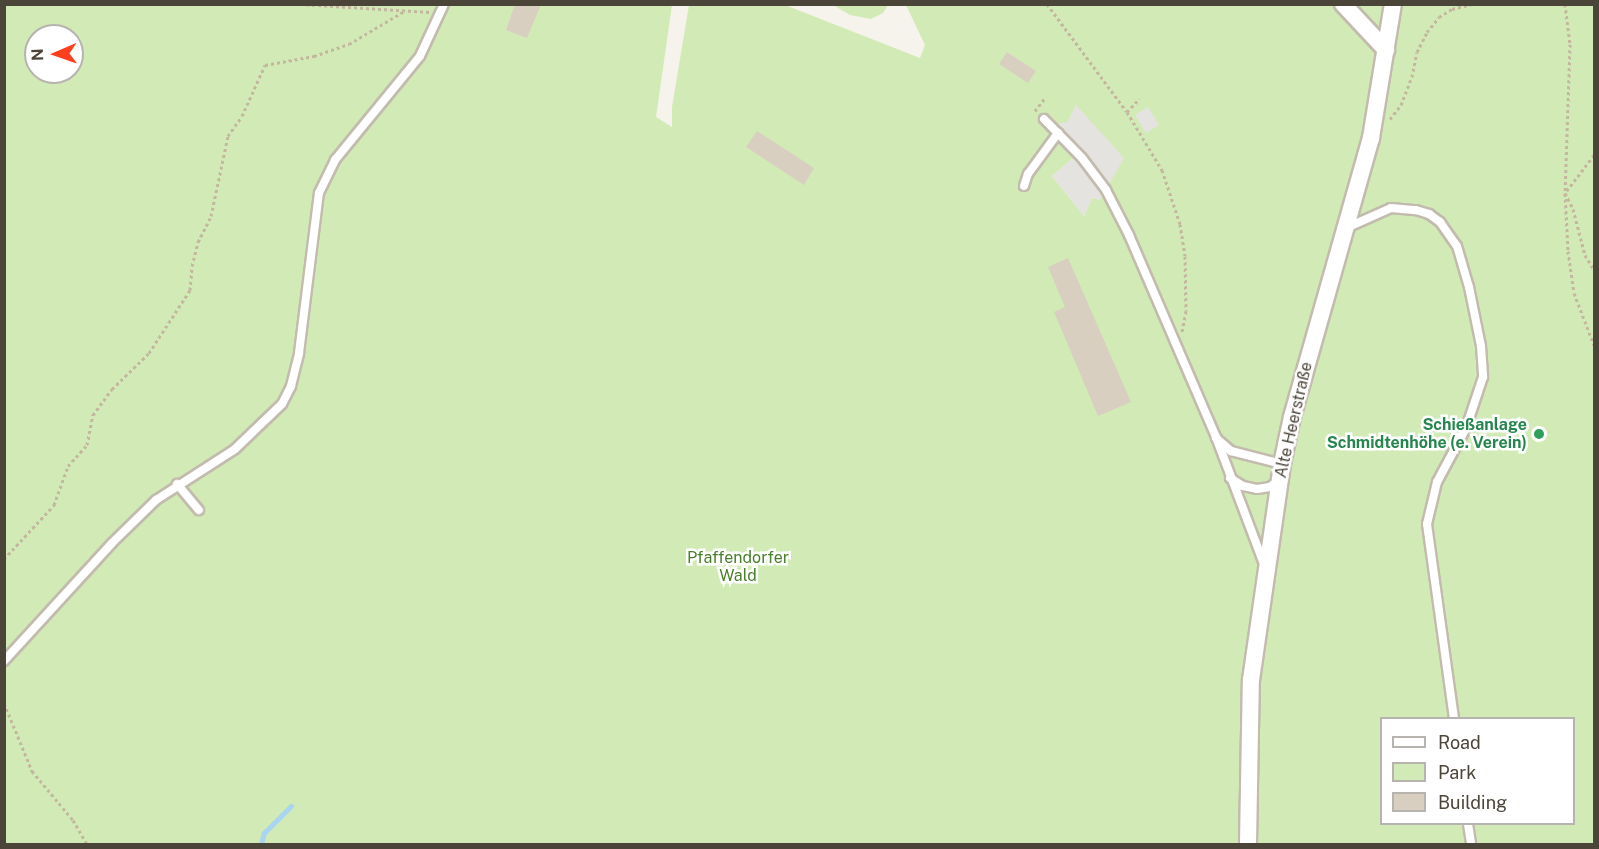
<!DOCTYPE html>
<html>
<head>
<meta charset="utf-8">
<style>
	body { margin:0 }
	#map { position:relative; width:1599px; height:849px; overflow:hidden; background:#f6f3ec; font-family:"Public Sans",sans-serif }
	div>[style] { position:absolute }
	.green>* { inset:0; background:#d2eab5 }
	.parking>* { inset:0; background:#e5e3e0 }
	.stream>* { height:4.5px; margin:-2.25px; padding:0 2.25px; transform-origin:2.25px; border-radius:2.25px; background:#a9d4f2 }
	.building>* { inset:0; background:#d8cfc1 }
	.path>* { height:3px; margin-top:-1.5px; transform-origin:0; background:repeating-linear-gradient(90deg,#c4b79f 0 3px,transparent 0 6px) }
	.roads { filter:drop-shadow(2px 0 #c2bbae) drop-shadow(-2px 0 #c2bbae) drop-shadow(0 2px #c2bbae) drop-shadow(0 -2px #c2bbae) }
	.lane>* { height:8px; margin:-4px; padding:0 4px; transform-origin:4px; border-radius:4px; background:#fff }
	.street>* { height:16px; margin:-8px; padding:0 8px; transform-origin:8px; border-radius:8px; background:#fff }
	.dots>* { width:16px; height:16px; translate:-50% -50%; box-sizing:border-box; border:3px solid #fff; border-radius:50% }
	span { translate:-50% -50%; white-space:nowrap; text-align:center; line-height:1.15; -webkit-text-stroke:5px #fff; paint-order:stroke }
	.street-label { font-size:16px; color:#4b4439 }
	.leisure-label { font-size:16px; color:#27864d; font-weight:700 }
	.right { translate:-100% -50%; text-align:right }
	.park-label { font-size:16px; color:#4a7f2a }
	.frame { position:absolute; inset:0; border:6px solid #4b4439; pointer-events:none }
	.legend { position:absolute; left:1380px; top:717px; width:195px; height:108px; box-sizing:border-box; background:#fff; border:2px solid #b7b4b0; margin:0; padding:8px 10px; list-style:none; font-size:18px; color:#4b4439 }
	.legend li { display:flex; align-items:center; gap:12px; height:30px }
	.legend b { width:30px; border:2px solid #b7b4b0 }
	.north { position:absolute; left:24px; top:24px; width:60px; height:60px; box-sizing:border-box; background:#fff; border:2px solid #b7b4b0; border-radius:50%; rotate:268deg; font-size:16px; font-weight:700; line-height:24px; text-align:center; color:#4b4439 }
	.north::after { content:''; display:block; margin:auto; width:21px; height:27px; background:#fc3f1d; clip-path:polygon(50% 0,100% 100%,50% 72%,0 100%) }
</style>
</head>
<body>
<div id="map">
	<div class="green">
		<i style="clip-path:polygon(evenodd,5px 5px,672px 5px,656px 117px,672px 127px,672px 107px,689px 5px,785px 5px,920px 58px,925px 45px,906px 5px,1594px 5px,1594px 844px,5px 844px,5px 5px,36px 36px,72px 36px,72px 72px,36px 72px,36px 36px,5px 5px,1076px 105px,1100px 200px,1092px 198px,1084px 216px,1052px 176px,1078px 154px,1068px 122px,1076px 105px,5px 5px,1382px 718px,1574px 718px,1574px 824px,1382px 824px,1382px 718px)"></i>
		<i style="clip-path:polygon(833px 5px,888px 5px,883px 13px,871px 19px,850px 15px)"></i>
	</div>
	<div class="parking">
		<i style="clip-path:polygon(1076px 105px,1124px 158px,1100px 200px,1092px 198px,1084px 216px,1052px 176px,1078px 154px,1055px 129px,1059px 123px,1068px 122px)"></i>
		<i style="clip-path:polygon(1148px 107px,1159px 125px,1146px 133px,1135px 115px)"></i>
	</div>
	<div class="stream">
		<i style="left:261px;top:844px;width:11px;rotate:-75deg"></i>
		<i style="left:264px;top:833px;width:38px;rotate:-45deg"></i>
	</div>
	<div class="building">
		<i style="clip-path:polygon(515px 4px,541px 4px,527px 38px,506px 30px)"></i>
		<i style="clip-path:polygon(1007px 52px,1036px 71px,1028px 83px,999px 64px)"></i>
		<i style="clip-path:polygon(757px 131px,814px 168px,804px 185px,746px 147px)"></i>
		<i style="clip-path:polygon(1068px 258px,1131px 402px,1098px 416px,1054px 312px,1065px 307px,1048px 267px)"></i>
	</div>
	<div class="path">
		<i style="left:300px;top:4px;width:130px;rotate:3.5deg"></i>
		<i style="left:1047px;top:4px;width:134px;rotate:53.5deg"></i>
		<i style="left:1127px;top:112px;width:68px;rotate:58.9deg"></i>
		<i style="left:1162px;top:170px;width:57px;rotate:71.6deg"></i>
		<i style="left:1180px;top:224px;width:32px;rotate:81deg"></i>
		<i style="left:1185px;top:256px;width:55px;rotate:89deg"></i>
		<i style="left:1186px;top:311px;width:21px;rotate:101deg"></i>
		<i style="left:1565px;top:4px;width:40px;rotate:82.9deg"></i>
		<i style="left:1570px;top:44px;width:149px;rotate:91.9deg"></i>
		<i style="left:1565px;top:193px;width:58px;rotate:87deg"></i>
		<i style="left:1568px;top:251px;width:42px;rotate:81.9deg"></i>
		<i style="left:1574px;top:293px;width:56px;rotate:69deg"></i>
		<i style="left:1035px;top:111px;width:15px;rotate:-53deg"></i>
		<i style="left:1127px;top:112px;width:18px;rotate:-47deg"></i>
		<i style="left:1390px;top:119px;width:18px;rotate:-52deg"></i>
		<i style="left:1401px;top:105px;width:30px;rotate:-69deg"></i>
		<i style="left:1412px;top:77px;width:25px;rotate:-79deg"></i>
		<i style="left:1417px;top:52px;width:22px;rotate:-63deg"></i>
		<i style="left:1427px;top:32px;width:19px;rotate:-51deg"></i>
		<i style="left:1439px;top:17px;width:15px;rotate:-32deg"></i>
		<i style="left:1452px;top:9px;width:21px;rotate:-14deg"></i>
		<i style="left:1594px;top:155px;width:48px;rotate:127.3deg"></i>
		<i style="left:1565px;top:193px;width:18px;rotate:63deg"></i>
		<i style="left:1573px;top:209px;width:48px;rotate:75.4deg"></i>
		<i style="left:1585px;top:255px;width:17px;rotate:59deg"></i>
		<i style="left:4px;top:559px;width:74px;rotate:-47.2deg"></i>
		<i style="left:54px;top:505px;width:41px;rotate:-70.3deg"></i>
		<i style="left:68px;top:466px;width:28px;rotate:-48deg"></i>
		<i style="left:87px;top:445px;width:31px;rotate:-79deg"></i>
		<i style="left:93px;top:415px;width:32px;rotate:-54deg"></i>
		<i style="left:112px;top:389px;width:52px;rotate:-44.2deg"></i>
		<i style="left:149px;top:353px;width:75px;rotate:-56.9deg"></i>
		<i style="left:190px;top:290px;width:24px;rotate:-85deg"></i>
		<i style="left:192px;top:266px;width:25px;rotate:-76deg"></i>
		<i style="left:198px;top:242px;width:29px;rotate:-63deg"></i>
		<i style="left:211px;top:216px;width:82px;rotate:-78deg"></i>
		<i style="left:228px;top:136px;width:24px;rotate:-55deg"></i>
		<i style="left:242px;top:116px;width:56px;rotate:-65.7deg"></i>
		<i style="left:265px;top:65px;width:50px;rotate:-10.4deg"></i>
		<i style="left:314px;top:56px;width:37px;rotate:-19deg"></i>
		<i style="left:349px;top:44px;width:66px;rotate:-30.8deg"></i>
		<i style="left:4px;top:703px;width:74px;rotate:67.6deg"></i>
		<i style="left:32px;top:771px;width:64px;rotate:50.1deg"></i>
		<i style="left:73px;top:820px;width:28px;rotate:60deg"></i>
	</div>
	<div class="roads">
		<div class="lane">
			<i style="left:1044px;top:119px;width:54px;rotate:45.7deg"></i>
			<i style="left:1082px;top:158px;width:40px;rotate:53deg"></i>
			<i style="left:1106px;top:190px;width:51px;rotate:62.9deg"></i>
			<i style="left:1129px;top:235px;width:220px;rotate:66.7deg"></i>
			<i style="left:1216px;top:437px;width:136px;rotate:69.3deg"></i>
			<i style="left:1024px;top:186px;width:13px;rotate:-72deg"></i>
			<i style="left:1028px;top:174px;width:51px;rotate:-53.8deg"></i>
			<i style="left:1346px;top:228px;width:49px;rotate:-24deg"></i>
			<i style="left:1391px;top:208px;width:25px;rotate:5deg"></i>
			<i style="left:1416px;top:210px;width:14px;rotate:17deg"></i>
			<i style="left:1429px;top:214px;width:14px;rotate:36deg"></i>
			<i style="left:1440px;top:222px;width:29px;rotate:55deg"></i>
			<i style="left:1457px;top:246px;width:43px;rotate:73.7deg"></i>
			<i style="left:1469px;top:287px;width:60px;rotate:78.5deg"></i>
			<i style="left:1481px;top:346px;width:31px;rotate:86deg"></i>
			<i style="left:1483px;top:377px;width:54px;rotate:108.4deg"></i>
			<i style="left:1466px;top:428px;width:61px;rotate:118.2deg"></i>
			<i style="left:1437px;top:482px;width:43px;rotate:103.4deg"></i>
			<i style="left:1427px;top:524px;width:196px;rotate:82.1deg"></i>
			<i style="left:1216px;top:438px;width:20px;rotate:41deg"></i>
			<i style="left:1231px;top:451px;width:53px;rotate:14.3deg"></i>
			<i style="left:1230px;top:478px;width:15px;rotate:32deg"></i>
			<i style="left:1243px;top:486px;width:14px;rotate:12deg"></i>
			<i style="left:1257px;top:489px;width:13px;rotate:-9deg"></i>
			<i style="left:1270px;top:487px;width:10px;rotate:-37deg"></i>
			<i style="left:177px;top:484px;width:34px;rotate:50deg"></i>
			<i style="left:4px;top:661px;width:160px;rotate:-47.5deg"></i>
			<i style="left:112px;top:543px;width:62px;rotate:-44.3deg"></i>
			<i style="left:156px;top:500px;width:94px;rotate:-32.8deg"></i>
			<i style="left:235px;top:449px;width:65px;rotate:-43.8deg"></i>
			<i style="left:282px;top:404px;width:20px;rotate:-63deg"></i>
			<i style="left:291px;top:386px;width:34px;rotate:-76deg"></i>
			<i style="left:299px;top:353px;width:161px;rotate:-82.9deg"></i>
			<i style="left:319px;top:193px;width:37px;rotate:-64deg"></i>
			<i style="left:335px;top:160px;width:134px;rotate:-50.7deg"></i>
			<i style="left:420px;top:56px;width:57px;rotate:-65.2deg"></i>
			<i style="left:1468px;top:824px;width:20px;rotate:81deg"></i>
		</div>
		<div class="street">
			<i style="left:1343px;top:4px;width:63px;rotate:46.9deg"></i>
			<i style="left:1248px;top:844px;width:164px;rotate:-89deg"></i>
			<i style="left:1251px;top:680px;width:218px;rotate:-81.8deg"></i>
			<i style="left:1282px;top:464px;width:48px;rotate:-78deg"></i>
			<i style="left:1292px;top:417px;width:290px;rotate:-74.2deg"></i>
			<i style="left:1371px;top:138px;width:136px;rotate:-80.7deg"></i>
		</div>
	</div>
	<div class="dots">
		<i style="left:1539px;top:434px;background:#2e9e5b"></i>
	</div>
	<div class="street-label">
		<span style="left:1294px;top:420px;rotate:-77deg">Alte Heerstraße</span>
	</div>
	<div class="leisure-label">
		<span class="right" style="left:1527px;top:434px">Schießanlage<br>Schmidtenhöhe (e. Verein)</span>
	</div>
	<div class="park-label">
		<span style="left:738px;top:567px">Pfaffendorfer<br>Wald</span>
	</div>
	<div class="frame"></div>
	<ul class="legend">
	<li><b style="height:8px;background:#fff"></b>Road</li>
	<li><b style="height:16px;background:#d2eab5"></b>Park</li>
	<li><b style="height:16px;background:#d8cfc1"></b>Building</li>
	</ul>
	<div class="north">N</div>
</div>
</body>
</html>
